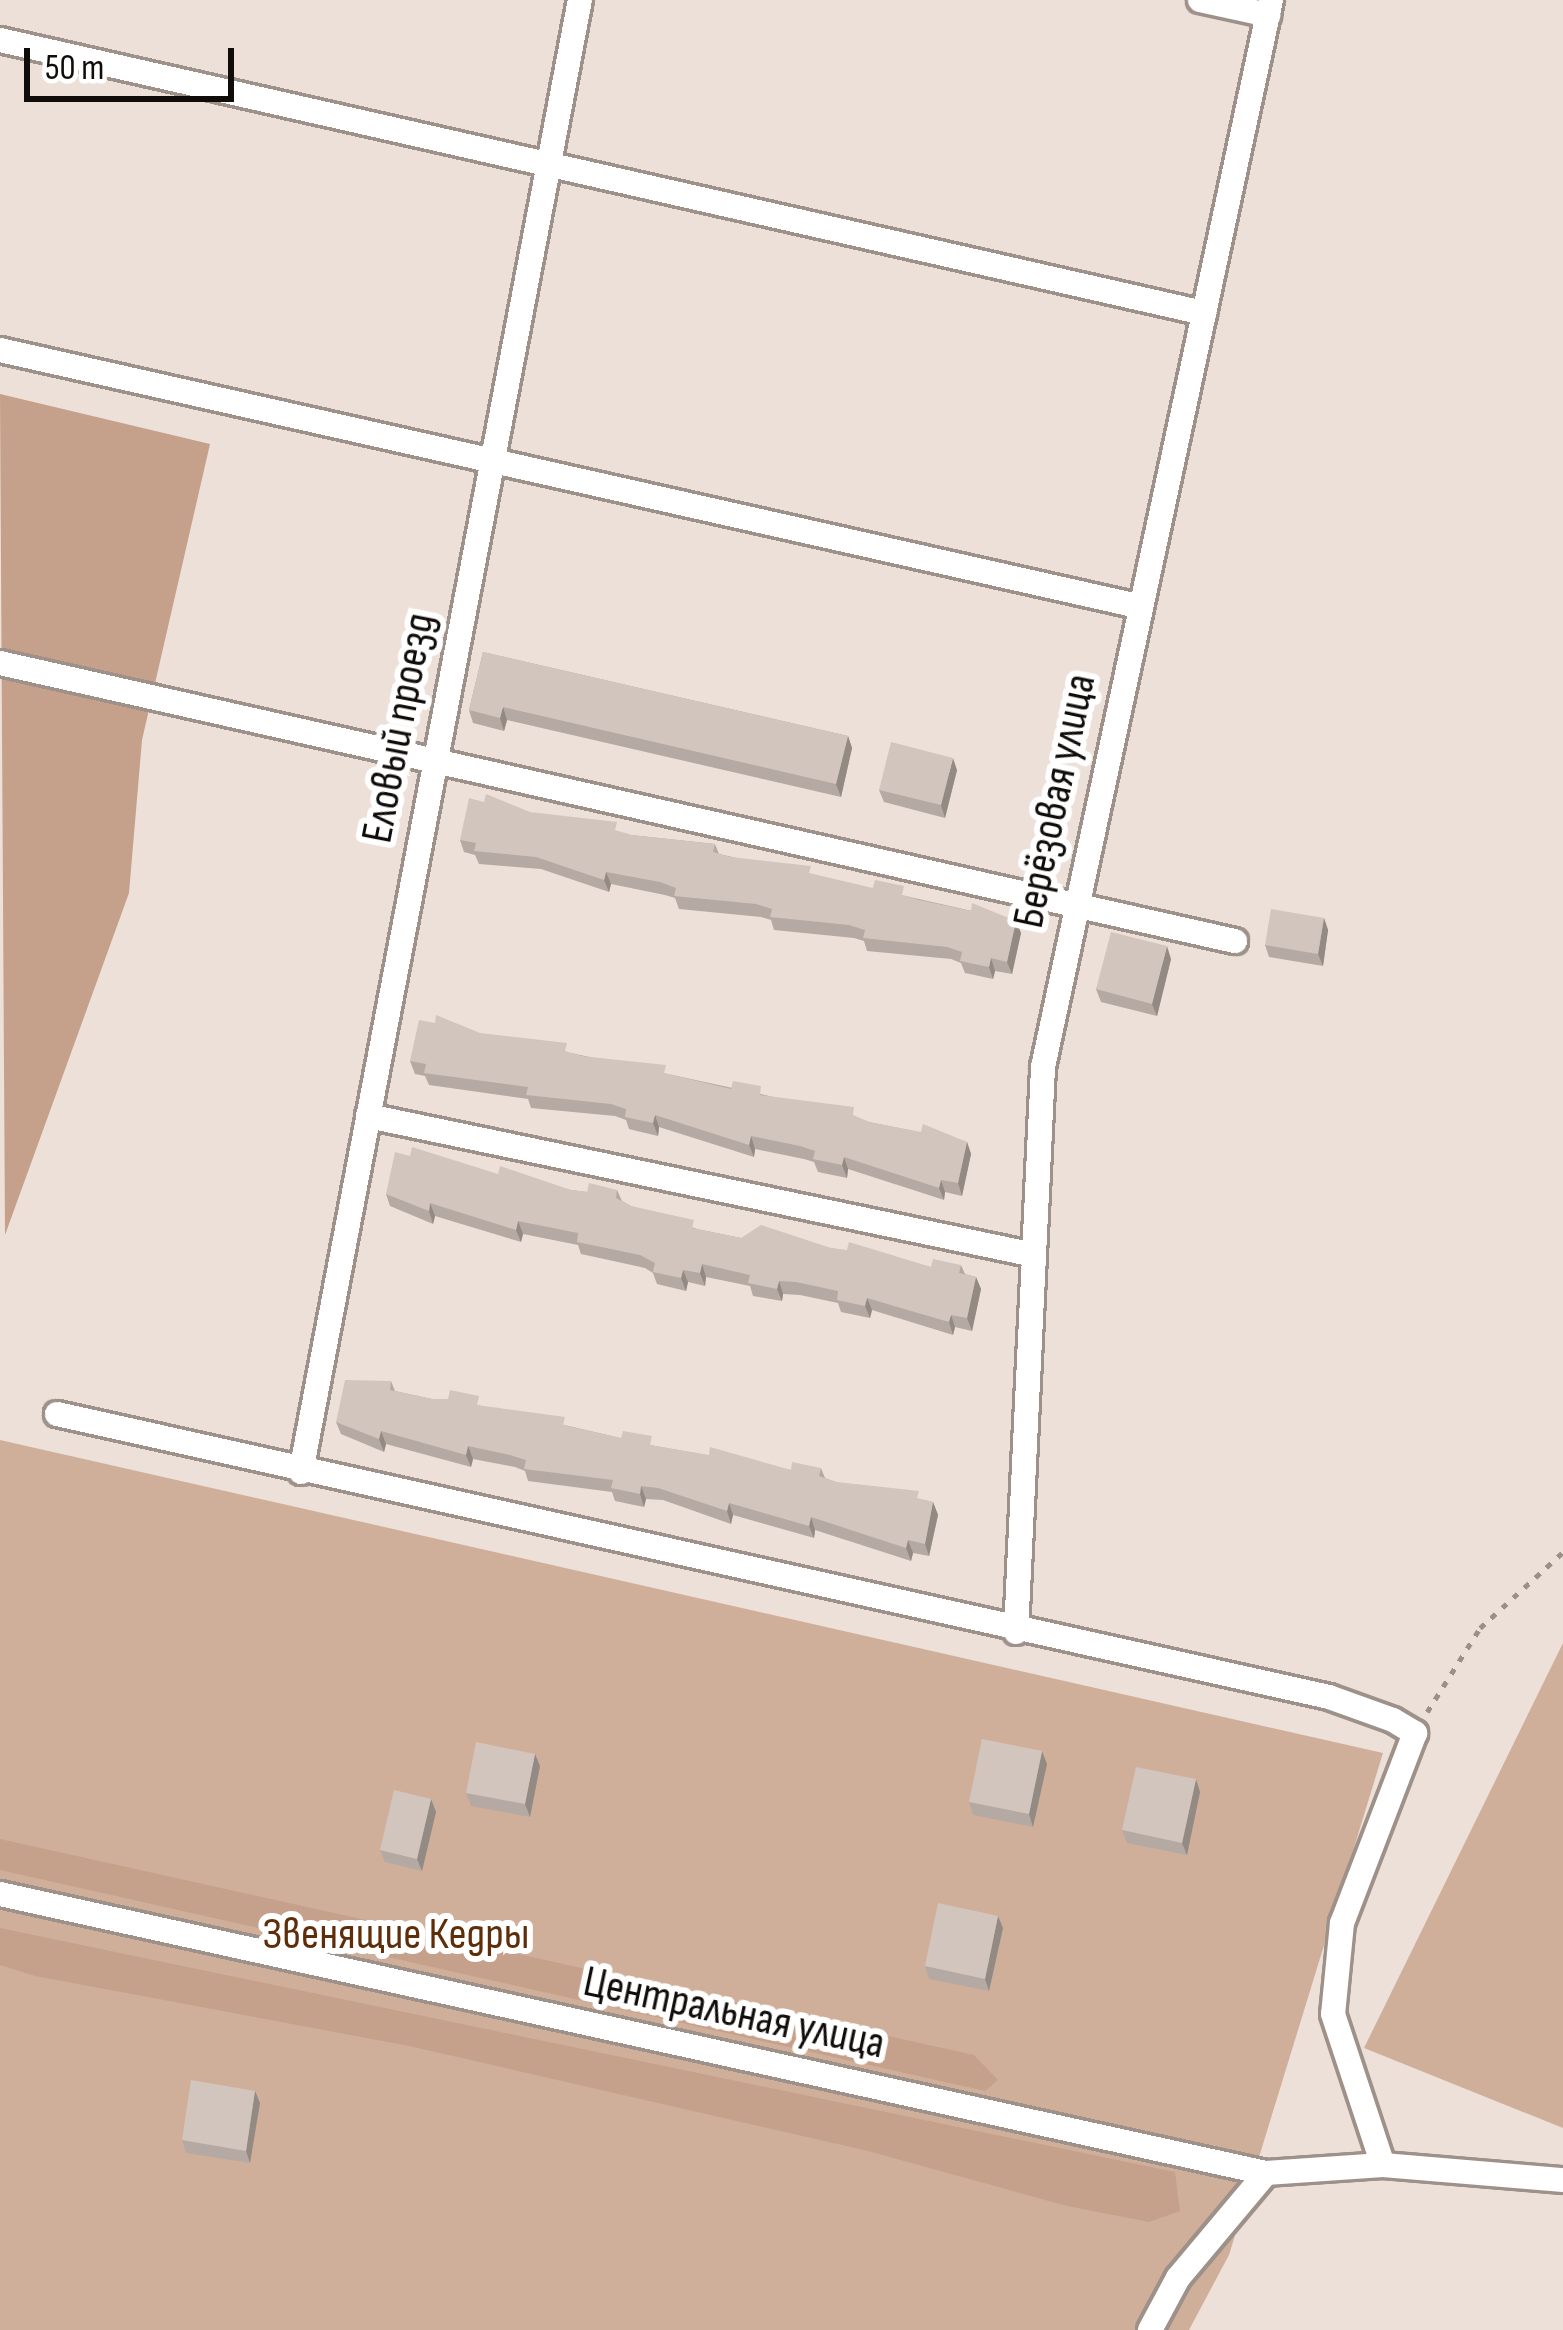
<!DOCTYPE html>
<html>
<head>
<meta charset="utf-8">
<style>
	body { margin:0 }
	#map { position:relative; width:1563px; height:2330px; overflow:hidden; background:#ede0d8; font-family:"Sofia Sans Condensed",sans-serif }
	div>[style] { position:absolute }
	.green>* { inset:0; background:#d0af9a }
	.forest>* { inset:0; background:#c5a08a }
	.path>* { height:4.5px; margin-top:-2.25px; transform-origin:0; background:repeating-linear-gradient(90deg,#9a908a 0 6px,transparent 0 15px) }
	.roads { filter:drop-shadow(3px 0 #9d9189) drop-shadow(-3px 0 #9d9189) drop-shadow(0 3px #9d9189) drop-shadow(0 -3px #9d9189) }
	.street>* { height:24px; margin:-12px; padding:0 12px; transform-origin:12px; border-radius:12px; background:#fff }
	.wall>* { inset:0; background:#b5a9a3 }
	.shaded-wall>* { inset:0; background:#938a84 }
	.building>* { inset:0; background:#d2c5bd }
	span { translate:-50% -50%; white-space:nowrap; text-align:center; line-height:1.15; -webkit-text-stroke:12px #fff; paint-order:stroke }
	.street-label { font-size:45px; color:#100c0a }
	.park-label { font-size:45px; color:#5e2e0a }
	.scale { position:absolute; left:24px; top:48px; width:210px; height:54px; box-sizing:border-box; border:6px solid #100c0a; border-top:0; padding-left:15px; font-size:36px; line-height:42px; white-space:nowrap; color:#100c0a; -webkit-text-stroke:9px #fff; paint-order:stroke }
</style>
</head>
<body>
<div id="map">
	<div class="green">
		<i style="clip-path:polygon(0 1440px,1383px 1753px,1229px 2255px,1189px 2330px,0 2330px)"></i>
		<i style="clip-path:polygon(1563px 1643px,1563px 2128px,1364px 2048px)"></i>
	</div>
	<div class="forest">
		<i style="clip-path:polygon(0 394px,210px 444px,142px 740px,129px 893px,5px 1235px)"></i>
		<i style="clip-path:polygon(0 1839px,974px 2055px,998px 2080px,985px 2091px,0 1870px)"></i>
		<i style="clip-path:polygon(0 1928px,1175px 2172px,1180px 2211px,1149px 2222px,1067px 2206px,868px 2151px,409px 2046px,35px 1976px,0 1965px)"></i>
	</div>
	<div class="path">
		<i style="left:1427px;top:1712px;width:99px;rotate:-57.8deg"></i>
		<i style="left:1480px;top:1628px;width:113px;rotate:-42.5deg"></i>
	</div>
	<div class="roads">
		<div class="street">
			<i style="left:1200px;top:0;width:70px;rotate:12.4deg"></i>
			<i style="left:0;top:40px;width:1235px;rotate:12.78deg"></i>
			<i style="left:0;top:350px;width:1166px;rotate:12.68deg"></i>
			<i style="left:0;top:663px;width:1266px;rotate:12.69deg"></i>
			<i style="left:368px;top:1116px;width:676px;rotate:11.78deg"></i>
			<i style="left:57px;top:1414px;width:1303px;rotate:12.54deg"></i>
			<i style="left:1329px;top:1697px;width:68px;rotate:19.8deg"></i>
			<i style="left:1393px;top:1720px;width:26px;rotate:31deg"></i>
			<i style="left:1415px;top:1733px;width:204px;rotate:111deg"></i>
			<i style="left:1342px;top:1923px;width:91px;rotate:95.6deg"></i>
			<i style="left:1333px;top:2014px;width:159px;rotate:71.7deg"></i>
			<i style="left:301px;top:1472px;width:1498px;rotate:-79.27deg"></i>
			<i style="left:1016px;top:1632px;width:566px;rotate:-87.26deg"></i>
			<i style="left:1043px;top:1067px;width:1091px;rotate:-77.94deg"></i>
			<i style="left:0;top:1894px;width:1296px;rotate:12.43deg"></i>
			<i style="left:1266px;top:2173px;width:117px;rotate:-3.9deg"></i>
			<i style="left:1383px;top:2165px;width:181px;rotate:4.8deg"></i>
			<i style="left:1150px;top:2330px;width:59px;rotate:-61.7deg"></i>
			<i style="left:1178px;top:2278px;width:137px;rotate:-50deg"></i>
		</div>
	</div>
	<div class="wall">
		<i style="clip-path:polygon(483px 652px,848px 736px,852px 748px,841px 797px,507px 720px,504px 731px,473px 723px,469px 710px)"></i>
		<i style="clip-path:polygon(957px 770px,945px 818px,884px 802px,879px 790px)"></i>
		<i style="clip-path:polygon(620px 832px,631px 835px,715px 844px,719px 854px,1016px 921px,1021px 933px,1012px 974px,995px 971px,993px 979px,965px 973px,961px 963px,951px 959px,867px 951px,864px 941px,854px 938px,774px 930px,771px 920px,761px 917px,679px 909px,675px 898px,665px 895px,611px 884px,609px 892px,541px 869px,479px 864px,475px 855px,464px 852px,460px 840px)"></i>
		<i style="clip-path:polygon(1324px 918px,1328px 930px,1323px 966px,1269px 957px,1265px 945px)"></i>
		<i style="clip-path:polygon(1171px 959px,1157px 1016px,1101px 1002px,1096px 989px)"></i>
		<i style="clip-path:polygon(571px 1053px,765px 1095px,858px 1118px,869px 1122px,967px 1142px,971px 1154px,962px 1196px,945px 1192px,944px 1200px,848px 1169px,847px 1178px,818px 1172px,814px 1162px,804px 1159px,755px 1149px,754px 1157px,659px 1127px,658px 1136px,629px 1129px,626px 1120px,615px 1116px,531px 1108px,528px 1099px,429px 1085px,425px 1076px,415px 1074px,410px 1061px)"></i>
		<i style="clip-path:polygon(498px 1174px,571px 1190px,587px 1192px,617px 1190px,622px 1201px,631px 1206px,697px 1229px,741px 1238px,831px 1248px,931px 1267px,961px 1265px,965px 1274px,976px 1277px,981px 1289px,972px 1331px,955px 1327px,953px 1335px,872px 1310px,870px 1318px,841px 1312px,838px 1303px,800px 1295px,783px 1294px,782px 1301px,753px 1296px,750px 1286px,706px 1277px,705px 1286px,688px 1282px,686px 1291px,657px 1284px,653px 1273px,645px 1268px,581px 1254px,578px 1245px,523px 1234px,521px 1242px,435px 1216px,433px 1224px,390px 1206px,386px 1194px)"></i>
		<i style="clip-path:polygon(391px 1381px,395px 1391px,432px 1399px,482px 1406px,655px 1446px,791px 1470px,821px 1468px,825px 1478px,836px 1482px,933px 1502px,938px 1515px,929px 1556px,913px 1553px,911px 1561px,815px 1530px,814px 1538px,733px 1515px,731px 1524px,663px 1500px,646px 1499px,644px 1507px,615px 1501px,612px 1492px,528px 1481px,525px 1471px,515px 1467px,473px 1459px,471px 1467px,386px 1444px,384px 1452px,341px 1434px,336px 1422px)"></i>
		<i style="clip-path:polygon(535px 1754px,540px 1766px,530px 1817px,471px 1806px,466px 1793px)"></i>
		<i style="clip-path:polygon(1047px 1764px,1033px 1827px,973px 1815px,969px 1802px)"></i>
		<i style="clip-path:polygon(1200px 1792px,1187px 1855px,1127px 1843px,1122px 1830px)"></i>
		<i style="clip-path:polygon(431px 1799px,436px 1812px,422px 1871px,385px 1862px,380px 1850px)"></i>
		<i style="clip-path:polygon(998px 1916px,1003px 1928px,989px 1991px,929px 1979px,925px 1966px)"></i>
		<i style="clip-path:polygon(255px 2091px,260px 2103px,250px 2163px,186px 2153px,182px 2140px)"></i>
	</div>
	<div class="shaded-wall">
		<i style="clip-path:polygon(503px 707px,507px 720px,504px 731px,500px 718px)"></i>
		<i style="clip-path:polygon(848px 736px,852px 748px,841px 797px,836px 784px)"></i>
		<i style="clip-path:polygon(953px 758px,957px 770px,945px 818px,941px 805px)"></i>
		<i style="clip-path:polygon(606px 872px,611px 884px,609px 892px,604px 880px)"></i>
		<i style="clip-path:polygon(1324px 918px,1328px 930px,1323px 966px,1318px 954px)"></i>
		<i style="clip-path:polygon(1016px 921px,1021px 933px,1012px 974px,1007px 962px)"></i>
		<i style="clip-path:polygon(1167px 946px,1171px 959px,1157px 1016px,1152px 1004px)"></i>
		<i style="clip-path:polygon(991px 958px,995px 971px,993px 979px,989px 967px)"></i>
		<i style="clip-path:polygon(655px 1115px,659px 1127px,658px 1136px,653px 1123px)"></i>
		<i style="clip-path:polygon(751px 1136px,755px 1149px,754px 1157px,749px 1145px)"></i>
		<i style="clip-path:polygon(967px 1142px,971px 1154px,962px 1196px,958px 1183px)"></i>
		<i style="clip-path:polygon(844px 1157px,848px 1169px,847px 1178px,842px 1165px)"></i>
		<i style="clip-path:polygon(941px 1180px,945px 1192px,944px 1200px,939px 1188px)"></i>
		<i style="clip-path:polygon(430px 1203px,435px 1216px,433px 1224px,429px 1211px)"></i>
		<i style="clip-path:polygon(518px 1221px,523px 1234px,521px 1242px,516px 1230px)"></i>
		<i style="clip-path:polygon(702px 1264px,706px 1277px,705px 1286px,700px 1273px)"></i>
		<i style="clip-path:polygon(683px 1270px,688px 1282px,686px 1291px,681px 1278px)"></i>
		<i style="clip-path:polygon(976px 1277px,981px 1289px,972px 1331px,967px 1318px)"></i>
		<i style="clip-path:polygon(779px 1281px,783px 1294px,782px 1301px,777px 1289px)"></i>
		<i style="clip-path:polygon(867px 1298px,872px 1310px,870px 1318px,865px 1306px)"></i>
		<i style="clip-path:polygon(951px 1315px,955px 1327px,953px 1335px,949px 1322px)"></i>
		<i style="clip-path:polygon(381px 1431px,386px 1444px,384px 1452px,379px 1439px)"></i>
		<i style="clip-path:polygon(468px 1446px,473px 1459px,471px 1467px,466px 1455px)"></i>
		<i style="clip-path:polygon(641px 1486px,646px 1499px,644px 1507px,640px 1494px)"></i>
		<i style="clip-path:polygon(933px 1502px,938px 1515px,929px 1556px,925px 1544px)"></i>
		<i style="clip-path:polygon(729px 1503px,733px 1515px,731px 1524px,727px 1511px)"></i>
		<i style="clip-path:polygon(811px 1517px,815px 1530px,814px 1538px,809px 1526px)"></i>
		<i style="clip-path:polygon(908px 1540px,913px 1553px,911px 1561px,906px 1548px)"></i>
		<i style="clip-path:polygon(1042px 1751px,1047px 1764px,1033px 1827px,1029px 1814px)"></i>
		<i style="clip-path:polygon(535px 1754px,540px 1766px,530px 1817px,525px 1804px)"></i>
		<i style="clip-path:polygon(1196px 1779px,1200px 1792px,1187px 1855px,1182px 1843px)"></i>
		<i style="clip-path:polygon(431px 1799px,436px 1812px,422px 1871px,417px 1859px)"></i>
		<i style="clip-path:polygon(998px 1916px,1003px 1928px,989px 1991px,985px 1979px)"></i>
		<i style="clip-path:polygon(255px 2091px,260px 2103px,250px 2163px,246px 2151px)"></i>
	</div>
	<div class="building">
		<i style="clip-path:polygon(483px 652px,848px 736px,836px 784px,503px 707px,500px 718px,469px 710px)"></i>
		<i style="clip-path:polygon(891px 742px,953px 758px,941px 805px,879px 790px)"></i>
		<i style="clip-path:polygon(486px 794px,530px 812px,617px 822px,615px 830px,631px 835px,715px 844px,713px 852px,730px 857px,811px 866px,809px 873px,873px 888px,875px 880px,904px 886px,902px 895px,919px 900px,971px 911px,972px 903px,1016px 921px,1007px 962px,991px 958px,989px 967px,960px 961px,962px 952px,947px 947px,863px 938px,865px 930px,849px 925px,770px 917px,772px 909px,756px 904px,674px 896px,676px 888px,660px 882px,606px 872px,604px 880px,536px 857px,474px 851px,476px 843px,460px 840px,469px 798px,484px 802px)"></i>
		<i style="clip-path:polygon(1271px 909px,1324px 918px,1318px 954px,1265px 945px)"></i>
		<i style="clip-path:polygon(1111px 932px,1167px 946px,1152px 1004px,1096px 989px)"></i>
		<i style="clip-path:polygon(436px 1015px,480px 1033px,567px 1043px,565px 1051px,582px 1056px,666px 1065px,664px 1073px,731px 1089px,733px 1081px,761px 1086px,760px 1095px,854px 1107px,853px 1115px,869px 1122px,921px 1132px,923px 1124px,967px 1142px,958px 1183px,941px 1180px,939px 1188px,844px 1157px,842px 1165px,813px 1159px,815px 1151px,800px 1146px,751px 1136px,749px 1145px,655px 1115px,653px 1123px,625px 1117px,626px 1109px,611px 1104px,526px 1095px,528px 1087px,424px 1073px,426px 1064px,410px 1061px,419px 1020px,435px 1023px)"></i>
		<i style="clip-path:polygon(412px 1147px,498px 1174px,500px 1166px,571px 1190px,587px 1192px,589px 1183px,617px 1190px,616px 1198px,631px 1206px,694px 1220px,692px 1228px,741px 1238px,761px 1225px,831px 1248px,847px 1250px,849px 1242px,931px 1267px,933px 1259px,961px 1265px,959px 1273px,976px 1277px,967px 1318px,951px 1315px,949px 1322px,867px 1298px,865px 1306px,837px 1300px,838px 1291px,796px 1282px,779px 1281px,777px 1289px,748px 1283px,750px 1275px,702px 1264px,700px 1273px,683px 1270px,681px 1278px,653px 1272px,655px 1263px,640px 1255px,577px 1242px,578px 1233px,518px 1221px,516px 1230px,430px 1203px,429px 1211px,386px 1194px,395px 1152px,410px 1156px)"></i>
		<i style="clip-path:polygon(345px 1380px,391px 1381px,390px 1390px,432px 1399px,448px 1399px,450px 1390px,479px 1396px,477px 1405px,565px 1417px,563px 1425px,621px 1438px,623px 1431px,652px 1436px,650px 1445px,709px 1455px,710px 1447px,791px 1470px,792px 1462px,821px 1468px,819px 1476px,836px 1482px,919px 1491px,917px 1498px,933px 1502px,925px 1544px,908px 1540px,906px 1548px,811px 1517px,809px 1526px,729px 1503px,727px 1511px,658px 1488px,641px 1486px,640px 1494px,611px 1488px,613px 1480px,524px 1469px,526px 1460px,510px 1455px,468px 1446px,466px 1455px,381px 1431px,379px 1439px,336px 1422px)"></i>
		<i style="clip-path:polygon(982px 1739px,1042px 1751px,1029px 1814px,969px 1802px)"></i>
		<i style="clip-path:polygon(476px 1742px,535px 1754px,525px 1804px,466px 1793px)"></i>
		<i style="clip-path:polygon(1136px 1767px,1196px 1779px,1182px 1843px,1122px 1830px)"></i>
		<i style="clip-path:polygon(394px 1790px,431px 1799px,417px 1859px,380px 1850px)"></i>
		<i style="clip-path:polygon(938px 1903px,998px 1916px,985px 1979px,925px 1966px)"></i>
		<i style="clip-path:polygon(191px 2080px,255px 2091px,246px 2151px,182px 2140px)"></i>
	</div>
	<div class="street-label">
		<span style="left:399px;top:728px;rotate:-79deg">Еловый проезд</span>
		<span style="left:1055px;top:801px;rotate:-78deg">Берёзовая улица</span>
		<span style="left:734px;top:2013px;rotate:12deg">Центральная улица</span>
	</div>
	<div class="park-label">
		<span style="left:396px;top:1935px">Звенящие Кедры</span>
	</div>
	<div class="scale">50 m</div>
</div>
</body>
</html>
